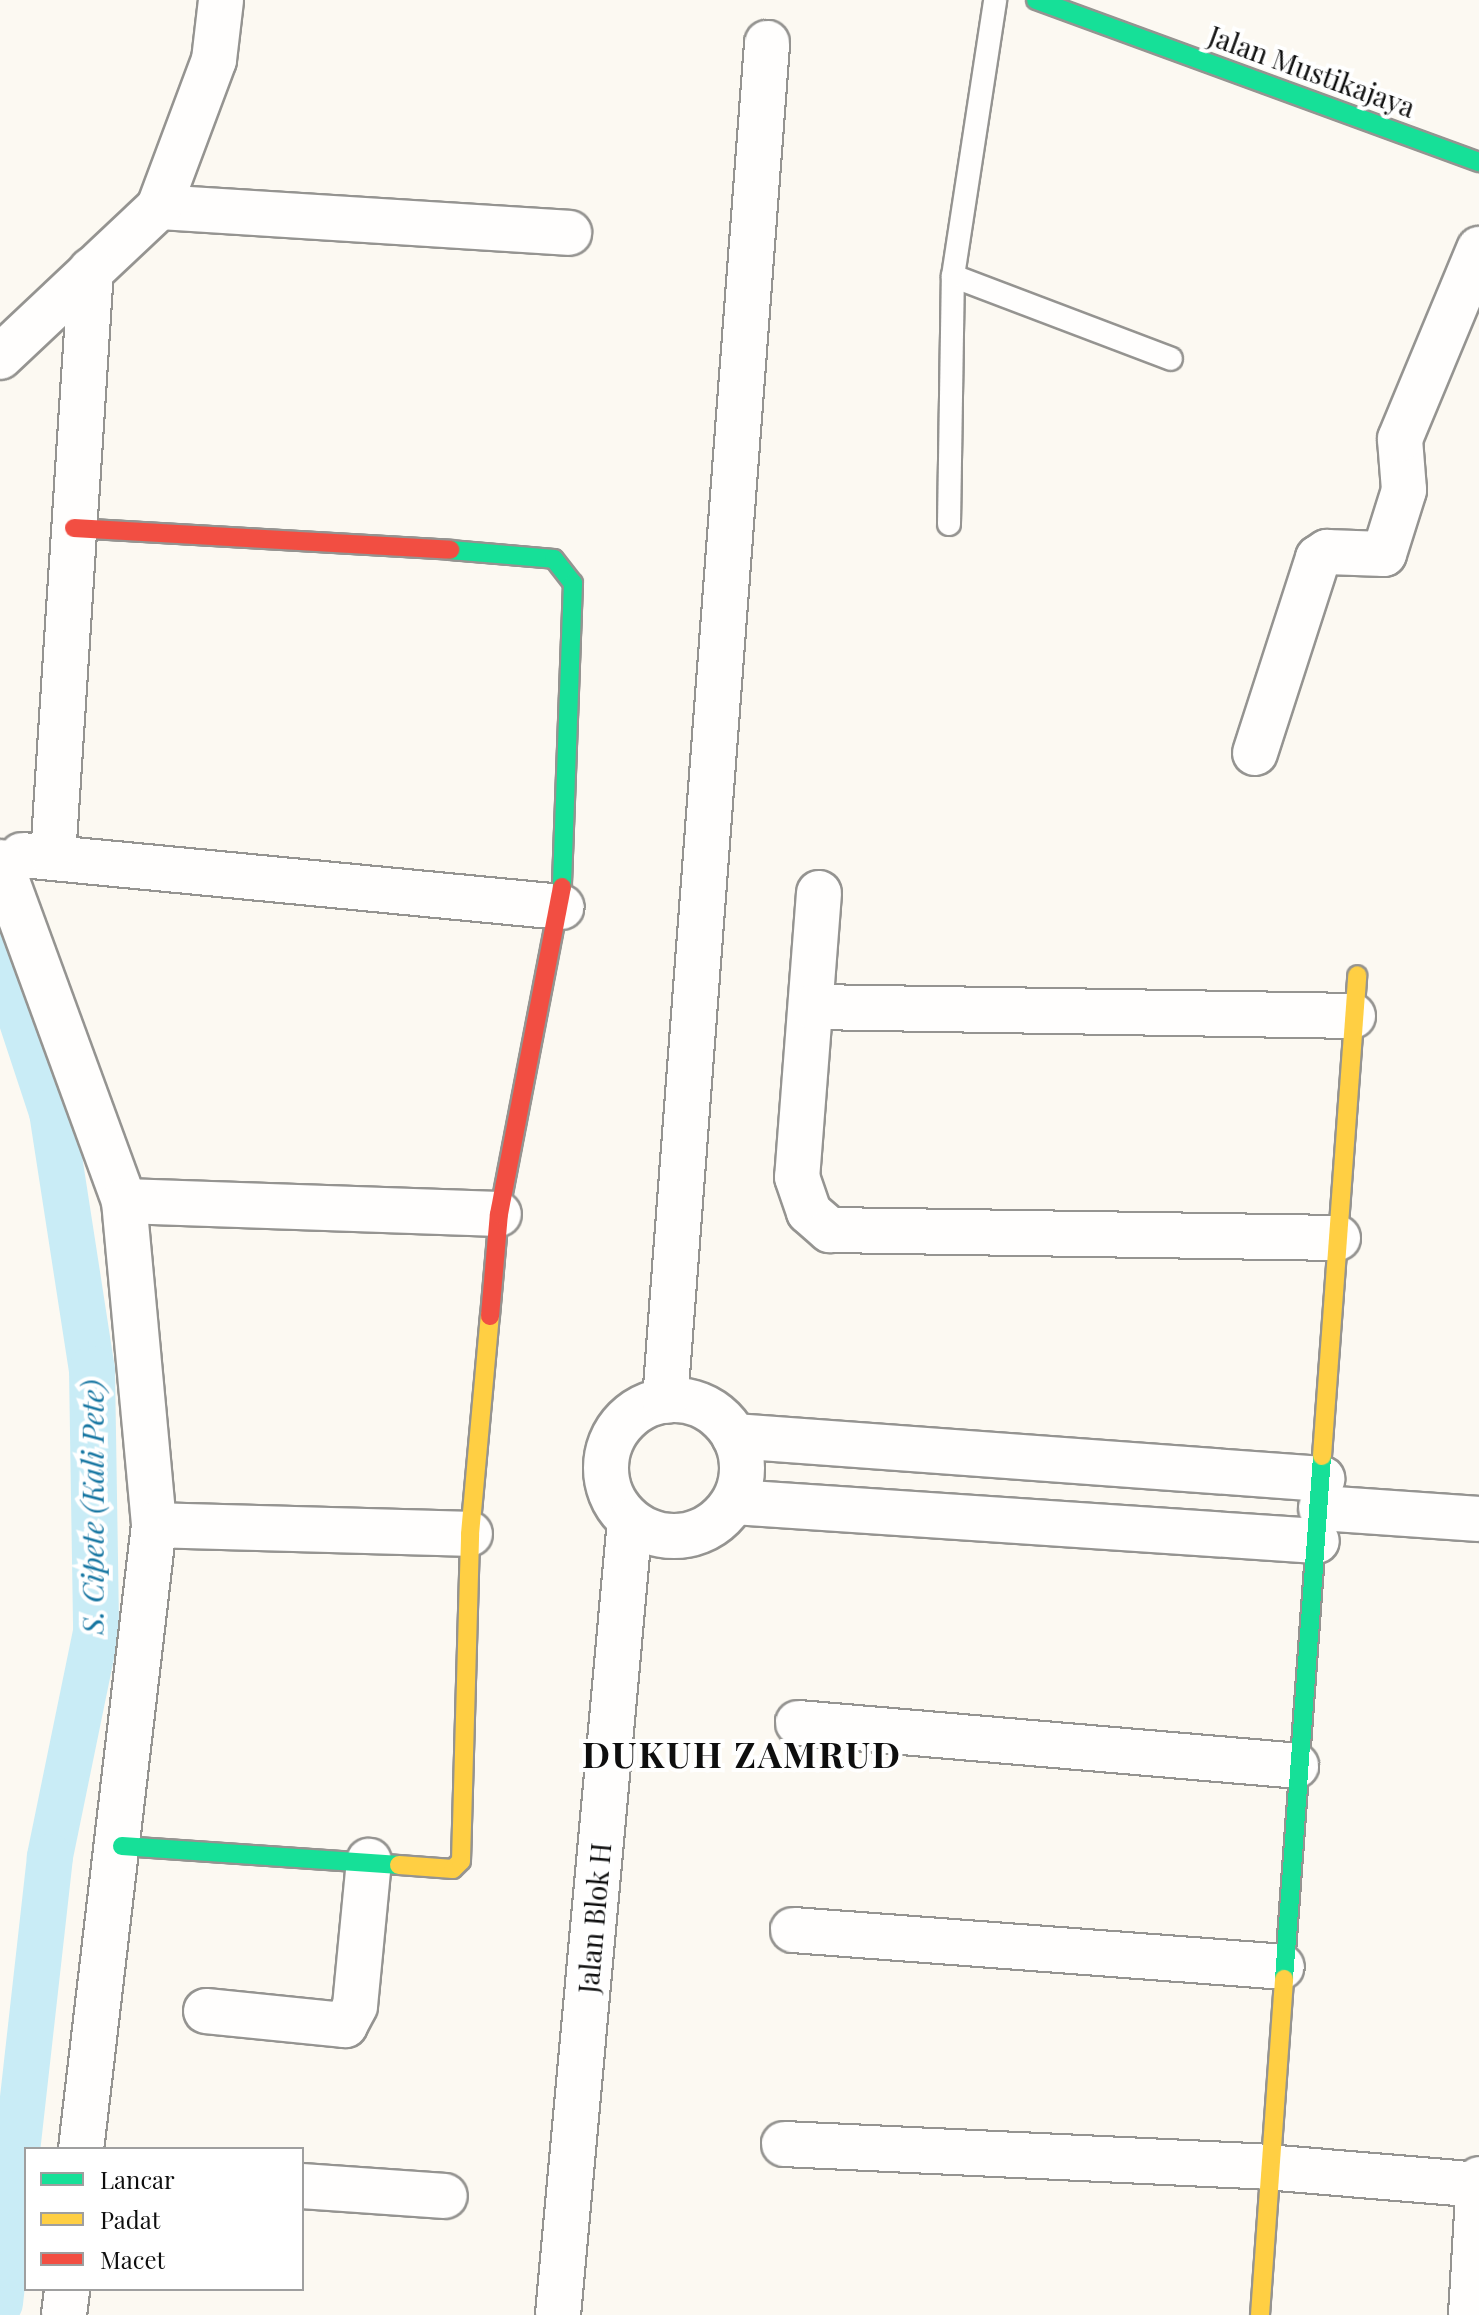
<!DOCTYPE html>
<html>
<head>
<meta charset="utf-8">
<style>
	body { margin:0 }
	#map { position:relative; width:1479px; height:2315px; overflow:hidden; background:#fcf9f2; font-family:"Playfair Display",serif }
	div>[style] { position:absolute }
	.canal>* { height:46px; margin:-23px; padding:0 23px; transform-origin:23px; border-radius:23px; background:#c9ecf6 }
	.roads { filter:drop-shadow(2px 0 #959491) drop-shadow(-2px 0 #959491) drop-shadow(0 2px #959491) drop-shadow(0 -2px #959491) }
	.lane>* { height:22px; margin:-11px; padding:0 11px; transform-origin:11px; border-radius:11px; background:#fffefd }
	.street>* { height:44px; margin:-22px; padding:0 22px; transform-origin:22px; border-radius:22px; background:#fffefd }
	.street>.ring { margin:-22px; padding:0; box-sizing:content-box; background:none; border:44px solid #fffefd; border-radius:50% }
	.fast>* { height:18px; margin:-9px; padding:0 9px; transform-origin:9px; border-radius:9px; background:#16e098 }
	.slow>* { height:18px; margin:-9px; padding:0 9px; transform-origin:9px; border-radius:9px; background:#ffcf43 }
	.jam>* { height:18px; margin:-9px; padding:0 9px; transform-origin:9px; border-radius:9px; background:#f24e42 }
	span { translate:-50% -50%; white-space:nowrap; text-align:center; line-height:1.15; -webkit-text-stroke:8px #fff; paint-order:stroke }
	.street-label { font-size:28px; color:#0e0e0e }
	.water-label { font-size:30px; color:#1575a1; font-style:italic }
	.district-label { font-size:36px; color:#0e0e0e; font-weight:700; letter-spacing:2px }
	.legend { position:absolute; left:24px; top:2147px; width:280px; height:144px; box-sizing:border-box; background:#fff; border:2px solid #9f9f9f; margin:0; padding:10px 14px; list-style:none; font-size:24px; color:#0e0e0e }
	.legend li { display:flex; align-items:center; gap:16px; height:40px }
	.legend b { width:40px; border:2px solid #9f9f9f }
</style>
</head>
<body>
<div id="map">
	<div class="canal">
		<i style="left:0;top:955px;width:165px;rotate:71.7deg"></i>
		<i style="left:52px;top:1112px;width:260px;rotate:81.2deg"></i>
		<i style="left:92px;top:1369px;width:263px;rotate:89.1deg"></i>
		<i style="left:96px;top:1632px;width:230px;rotate:101.6deg"></i>
		<i style="left:50px;top:1857px;width:449px;rotate:96.4deg"></i>
	</div>
	<div class="roads">
		<div class="lane">
			<i style="left:953px;top:276px;width:233px;rotate:20.8deg"></i>
			<i style="left:949px;top:524px;width:248px;rotate:-89.1deg"></i>
			<i style="left:953px;top:276px;width:279px;rotate:-81.3deg"></i>
		</div>
		<div class="street">
			<i style="left:159px;top:207px;width:411px;rotate:3.6deg"></i>
			<i style="left:0;top:357px;width:219px;rotate:-43.3deg"></i>
			<i style="left:159px;top:207px;width:157px;rotate:-69.5deg"></i>
			<i style="left:214px;top:60px;width:60px;rotate:-83.3deg"></i>
			<i style="left:1255px;top:753px;width:205px;rotate:-72.1deg"></i>
			<i style="left:1318px;top:558px;width:11px;rotate:-34deg"></i>
			<i style="left:1327px;top:552px;width:57px;rotate:2deg"></i>
			<i style="left:1384px;top:554px;width:67px;rotate:-72.6deg"></i>
			<i style="left:1404px;top:490px;width:51px;rotate:-94.5deg"></i>
			<i style="left:1400px;top:439px;width:206px;rotate:-67.4deg"></i>
			<i style="left:22px;top:855px;width:542px;rotate:5.51deg"></i>
			<i style="left:53px;top:857px;width:588px;rotate:-86.3deg"></i>
			<i style="left:0;top:862px;width:361px;rotate:69.9deg"></i>
			<i style="left:124px;top:1201px;width:325px;rotate:84.7deg"></i>
			<i style="left:154px;top:1525px;width:628px;rotate:96.67deg"></i>
			<i style="left:819px;top:893px;width:285px;rotate:94.4deg"></i>
			<i style="left:797px;top:1177px;width:37px;rotate:71deg"></i>
			<i style="left:809px;top:1212px;width:28px;rotate:41deg"></i>
			<i style="left:830px;top:1230px;width:508px;rotate:0.9deg"></i>
			<i style="left:813px;top:1007px;width:540px;rotate:0.95deg"></i>
			<i style="left:124px;top:1201px;width:375px;rotate:2deg"></i>
			<i class="ring" style="left:606px;top:1400px;width:92px;height:92px"></i>
			<i style="left:665px;top:1401px;width:1362px;rotate:-85.7deg"></i>
			<i style="left:734px;top:1436px;width:590px;rotate:4.18deg"></i>
			<i style="left:734px;top:1502px;width:584px;rotate:3.83deg"></i>
			<i style="left:1321px;top:1508px;width:158px;rotate:4deg"></i>
			<i style="left:154px;top:1525px;width:316px;rotate:1.6deg"></i>
			<i style="left:798px;top:1723px;width:500px;rotate:4.9deg"></i>
			<i style="left:793px;top:1930px;width:490px;rotate:4.3deg"></i>
			<i style="left:206px;top:2011px;width:140px;rotate:5.8deg"></i>
			<i style="left:345px;top:2025px;width:21px;rotate:-62deg"></i>
			<i style="left:355px;top:2006px;width:146px;rotate:-84.5deg"></i>
			<i style="left:784px;top:2144px;width:483px;rotate:2.7deg"></i>
			<i style="left:1266px;top:2167px;width:214px;rotate:4.8deg"></i>
			<i style="left:302px;top:2186px;width:143px;rotate:4deg"></i>
			<i style="left:64px;top:2315px;width:26px;rotate:-83deg"></i>
			<i style="left:558px;top:2315px;width:797px;rotate:-84.82deg"></i>
			<i style="left:1471px;top:2315px;width:136px;rotate:-86.6deg"></i>
		</div>
		<div class="fast">
			<i style="left:1036px;top:0;width:472px;rotate:20.1deg"></i>
			<i style="left:450px;top:550px;width:104px;rotate:4.9deg"></i>
			<i style="left:554px;top:559px;width:31px;rotate:52deg"></i>
			<i style="left:573px;top:583px;width:304px;rotate:92.1deg"></i>
			<i style="left:122px;top:1846px;width:278px;rotate:3.9deg"></i>
			<i style="left:1284px;top:1979px;width:524px;rotate:-85.84deg"></i>
		</div>
		<div class="slow">
			<i style="left:1322px;top:1456px;width:482px;rotate:-85.8deg"></i>
			<i style="left:399px;top:1865px;width:54px;rotate:4.2deg"></i>
			<i style="left:453px;top:1869px;width:11px;rotate:-45deg"></i>
			<i style="left:461px;top:1861px;width:327px;rotate:-88.4deg"></i>
			<i style="left:470px;top:1534px;width:219px;rotate:-84.8deg"></i>
			<i style="left:1260px;top:2315px;width:337px;rotate:-85.9deg"></i>
		</div>
		<div class="jam">
			<i style="left:74px;top:528px;width:377px;rotate:3.3deg"></i>
			<i style="left:490px;top:1316px;width:102px;rotate:-85deg"></i>
			<i style="left:499px;top:1214px;width:333px;rotate:-79.1deg"></i>
		</div>
	</div>
	<div class="street-label">
		<span style="left:1312px;top:71px;rotate:20deg">Jalan Mustikajaya</span>
		<span style="left:594px;top:1918px;rotate:-85deg">Jalan Blok H</span>
	</div>
	<div class="water-label">
		<span style="left:92px;top:1507px;rotate:-90deg">S. Cipete (Kali Pete)</span>
	</div>
	<div class="district-label">
		<span style="left:742px;top:1754px">DUKUH ZAMRUD</span>
	</div>
	<ul class="legend">
	<li><b style="height:10px;background:#16e098"></b>Lancar</li>
	<li><b style="height:10px;background:#ffcf43"></b>Padat</li>
	<li><b style="height:10px;background:#f24e42"></b>Macet</li>
	</ul>
</div>
</body>
</html>
